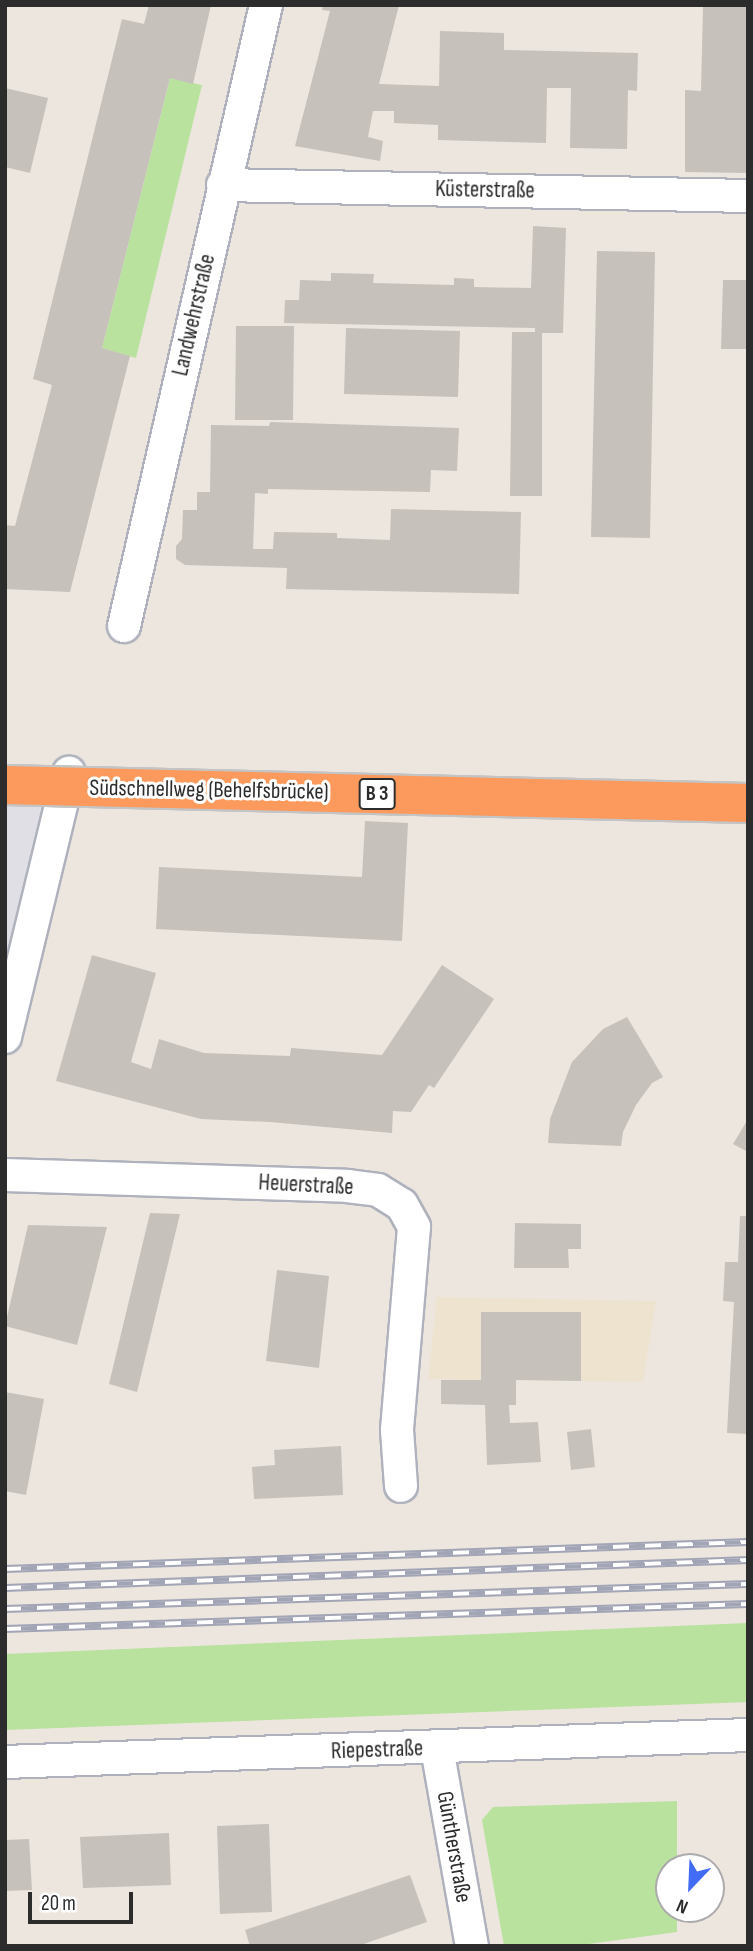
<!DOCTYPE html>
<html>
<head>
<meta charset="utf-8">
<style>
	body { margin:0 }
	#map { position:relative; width:753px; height:1951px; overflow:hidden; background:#ede6df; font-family:"Sofia Sans Condensed",sans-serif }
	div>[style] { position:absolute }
	.industrial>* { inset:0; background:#e1dfe6 }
	.education>* { inset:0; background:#eee3cf }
	.green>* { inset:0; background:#b8e29d }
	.building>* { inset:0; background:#c6c1ba }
	.roads { filter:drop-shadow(2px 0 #afb2bc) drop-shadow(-2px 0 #afb2bc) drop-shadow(0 2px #afb2bc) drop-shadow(0 -2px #afb2bc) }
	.street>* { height:32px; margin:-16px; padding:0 16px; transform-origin:16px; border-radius:16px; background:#fff }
	.rail>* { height:8px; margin-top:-4px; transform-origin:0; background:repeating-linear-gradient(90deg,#fff 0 16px,#a1a5b6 0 32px); box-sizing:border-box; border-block:2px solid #a1a5b6 }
	.bridges { filter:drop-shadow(2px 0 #c4c4c4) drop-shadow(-2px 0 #c4c4c4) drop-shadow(0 2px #c4c4c4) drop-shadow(0 -2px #c4c4c4) }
	.highway-bridge>* { height:38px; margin:-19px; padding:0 19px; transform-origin:19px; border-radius:19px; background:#fb9a5c }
	span { translate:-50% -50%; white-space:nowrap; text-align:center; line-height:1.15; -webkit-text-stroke:6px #fff; paint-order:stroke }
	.shield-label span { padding:2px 5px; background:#fff; border:2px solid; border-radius:5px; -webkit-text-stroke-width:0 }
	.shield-label { font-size:21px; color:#2c2c2c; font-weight:700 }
	.street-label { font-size:23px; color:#2c2c2c }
	.frame { position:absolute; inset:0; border:7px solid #2c2c2c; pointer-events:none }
	.north { position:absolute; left:655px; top:1853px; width:70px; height:70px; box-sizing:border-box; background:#fff; border:2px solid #ababab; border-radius:50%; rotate:203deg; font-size:19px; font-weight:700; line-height:28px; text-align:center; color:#2c2c2c }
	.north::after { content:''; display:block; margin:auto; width:24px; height:32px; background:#436cf6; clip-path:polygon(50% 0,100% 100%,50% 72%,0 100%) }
	.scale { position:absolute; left:28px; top:1892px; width:105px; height:32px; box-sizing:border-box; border:4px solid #2c2c2c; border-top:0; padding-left:9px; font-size:21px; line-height:24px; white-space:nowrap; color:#2c2c2c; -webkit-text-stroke:5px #fff; paint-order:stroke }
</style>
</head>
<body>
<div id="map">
	<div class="industrial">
		<i style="clip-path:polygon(5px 771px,69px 773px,5px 1037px)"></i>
	</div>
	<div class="education">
		<i style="clip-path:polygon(437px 1297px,656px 1301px,643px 1382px,428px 1379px)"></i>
	</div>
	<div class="green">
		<i style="clip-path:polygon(170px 78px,202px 85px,136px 358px,102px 348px)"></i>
		<i style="clip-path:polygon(748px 1623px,748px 1702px,5px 1730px,5px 1654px)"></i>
		<i style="clip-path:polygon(677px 1801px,677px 1867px,669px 1867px,669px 1909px,677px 1909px,677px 1932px,574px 1946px,504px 1946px,482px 1820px,493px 1807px)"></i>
	</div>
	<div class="building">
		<i style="clip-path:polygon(149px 5px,211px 5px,193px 84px,170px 78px,102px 348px,130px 356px,70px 592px,5px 589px,5px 525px,15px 526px,52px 385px,33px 379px,67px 241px,122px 19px,144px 24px)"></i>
		<i style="clip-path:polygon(323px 5px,399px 5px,379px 84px,439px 86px,440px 31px,504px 33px,504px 50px,638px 53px,637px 91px,628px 90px,627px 149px,570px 148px,571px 88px,547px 88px,546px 143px,438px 140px,438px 125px,394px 123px,394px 111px,373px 111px,368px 137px,383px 141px,380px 161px,295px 146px,330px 11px,322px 10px)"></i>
		<i style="clip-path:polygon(703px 5px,748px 5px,748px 173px,685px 172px,685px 90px,701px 91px)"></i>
		<i style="clip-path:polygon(5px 88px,48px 98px,30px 173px,5px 167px)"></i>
		<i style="clip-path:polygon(533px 226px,566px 228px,563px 333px,542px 333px,542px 496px,510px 496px,512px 332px,535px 332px,535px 328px,284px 323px,285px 300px,299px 300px,300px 280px,331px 281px,331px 273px,374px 274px,373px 283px,454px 285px,454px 278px,474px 279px,474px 287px,531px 288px)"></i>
		<i style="clip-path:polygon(597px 251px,655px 252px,650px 538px,591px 537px)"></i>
		<i style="clip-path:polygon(723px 280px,748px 280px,748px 349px,721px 349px)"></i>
		<i style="clip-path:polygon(236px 326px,294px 326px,293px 420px,235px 420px)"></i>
		<i style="clip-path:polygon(346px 328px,460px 331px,458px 397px,344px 394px)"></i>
		<i style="clip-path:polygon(270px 422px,459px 428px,457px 471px,431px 470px,430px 492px,268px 489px,268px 494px,255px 493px,253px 549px,273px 549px,274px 532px,337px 533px,337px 538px,390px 540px,391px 509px,521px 512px,519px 594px,286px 589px,287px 568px,185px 565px,176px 559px,176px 546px,182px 539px,183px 510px,197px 510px,197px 492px,210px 492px,211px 425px,269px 426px)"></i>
		<i style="clip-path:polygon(365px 821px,408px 823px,402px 941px,156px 929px,159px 867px,362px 877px)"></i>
		<i style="clip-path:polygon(92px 955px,156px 973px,131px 1062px,151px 1069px,159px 1039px,204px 1053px,290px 1056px,291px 1048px,382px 1055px,442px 965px,494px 999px,434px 1088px,429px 1085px,411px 1112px,393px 1111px,392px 1133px,270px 1122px,201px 1119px,56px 1081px)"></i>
		<i style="clip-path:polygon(627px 1017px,663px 1077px,652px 1083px,636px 1105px,623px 1132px,621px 1146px,548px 1143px,550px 1119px,572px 1062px,603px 1029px)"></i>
		<i style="clip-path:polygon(748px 1119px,748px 1152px,733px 1144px)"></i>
		<i style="clip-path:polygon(150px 1213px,180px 1214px,137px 1392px,109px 1384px)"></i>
		<i style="clip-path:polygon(740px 1216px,748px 1216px,748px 1434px,727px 1433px,734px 1302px,723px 1301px,725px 1262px,738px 1262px)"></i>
		<i style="clip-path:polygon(515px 1223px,581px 1224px,581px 1249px,568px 1249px,569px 1268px,514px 1268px)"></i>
		<i style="clip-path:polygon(28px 1225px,107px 1227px,77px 1345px,5px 1326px)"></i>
		<i style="clip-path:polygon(277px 1270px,329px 1276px,319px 1368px,266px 1361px)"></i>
		<i style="clip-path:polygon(481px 1312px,581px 1312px,581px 1381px,516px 1380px,516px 1405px,509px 1405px,510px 1423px,538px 1422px,541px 1462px,487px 1465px,485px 1405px,441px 1404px,441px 1380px,481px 1380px)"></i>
		<i style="clip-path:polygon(5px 1392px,44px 1399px,26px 1495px,5px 1491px)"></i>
		<i style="clip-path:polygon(591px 1429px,595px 1467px,571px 1470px,567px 1432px)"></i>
		<i style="clip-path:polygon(341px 1446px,343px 1495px,254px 1499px,252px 1467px,275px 1465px,274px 1450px)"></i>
		<i style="clip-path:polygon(269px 1824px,272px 1912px,220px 1914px,217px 1826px)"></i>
		<i style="clip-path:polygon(169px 1833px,171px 1885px,83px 1888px,80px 1837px)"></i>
		<i style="clip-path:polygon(29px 1839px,32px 1890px,5px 1891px,5px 1840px)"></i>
		<i style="clip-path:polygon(410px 1875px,427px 1922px,358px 1946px,250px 1946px,245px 1930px)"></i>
	</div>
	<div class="roads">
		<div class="street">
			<i style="left:223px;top:185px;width:525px;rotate:1.2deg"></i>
			<i style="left:124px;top:626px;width:637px;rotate:-77.12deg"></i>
			<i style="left:5px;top:1037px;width:272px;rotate:-76.4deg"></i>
			<i style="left:5px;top:1175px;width:342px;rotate:1.8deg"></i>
			<i style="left:347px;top:1186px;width:31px;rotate:7deg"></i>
			<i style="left:378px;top:1190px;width:28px;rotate:32deg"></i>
			<i style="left:402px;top:1205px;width:25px;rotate:61deg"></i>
			<i style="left:414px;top:1227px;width:204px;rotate:94.8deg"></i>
			<i style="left:397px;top:1430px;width:56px;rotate:85.9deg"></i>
			<i style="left:437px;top:1748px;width:201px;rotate:80deg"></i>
			<i style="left:5px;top:1762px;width:743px;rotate:-2.08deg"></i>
		</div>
	</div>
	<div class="rail">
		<i style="left:5px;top:1569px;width:743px;rotate:-2.08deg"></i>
		<i style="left:5px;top:1588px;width:744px;rotate:-2.16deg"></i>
		<i style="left:5px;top:1609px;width:743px;rotate:-1.93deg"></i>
		<i style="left:5px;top:1629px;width:743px;rotate:-1.93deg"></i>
	</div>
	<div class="bridges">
		<div class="highway-bridge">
			<i style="left:5px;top:785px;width:743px;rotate:1.39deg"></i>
		</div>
	</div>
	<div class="shield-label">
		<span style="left:377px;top:794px">B 3</span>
	</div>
	<div class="street-label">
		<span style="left:485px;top:190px;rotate:1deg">Küsterstraße</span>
		<span style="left:194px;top:315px;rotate:-77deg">Landwehrstraße</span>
		<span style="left:209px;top:790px;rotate:1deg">Südschnellweg (Behelfsbrücke)</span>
		<span style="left:306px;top:1185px;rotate:3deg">Heuerstraße</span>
		<span style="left:377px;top:1750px;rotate:-2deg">Riepestraße</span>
		<span style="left:454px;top:1847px;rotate:80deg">Güntherstraße</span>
	</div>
	<div class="frame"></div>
	<div class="north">N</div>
	<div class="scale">20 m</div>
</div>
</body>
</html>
